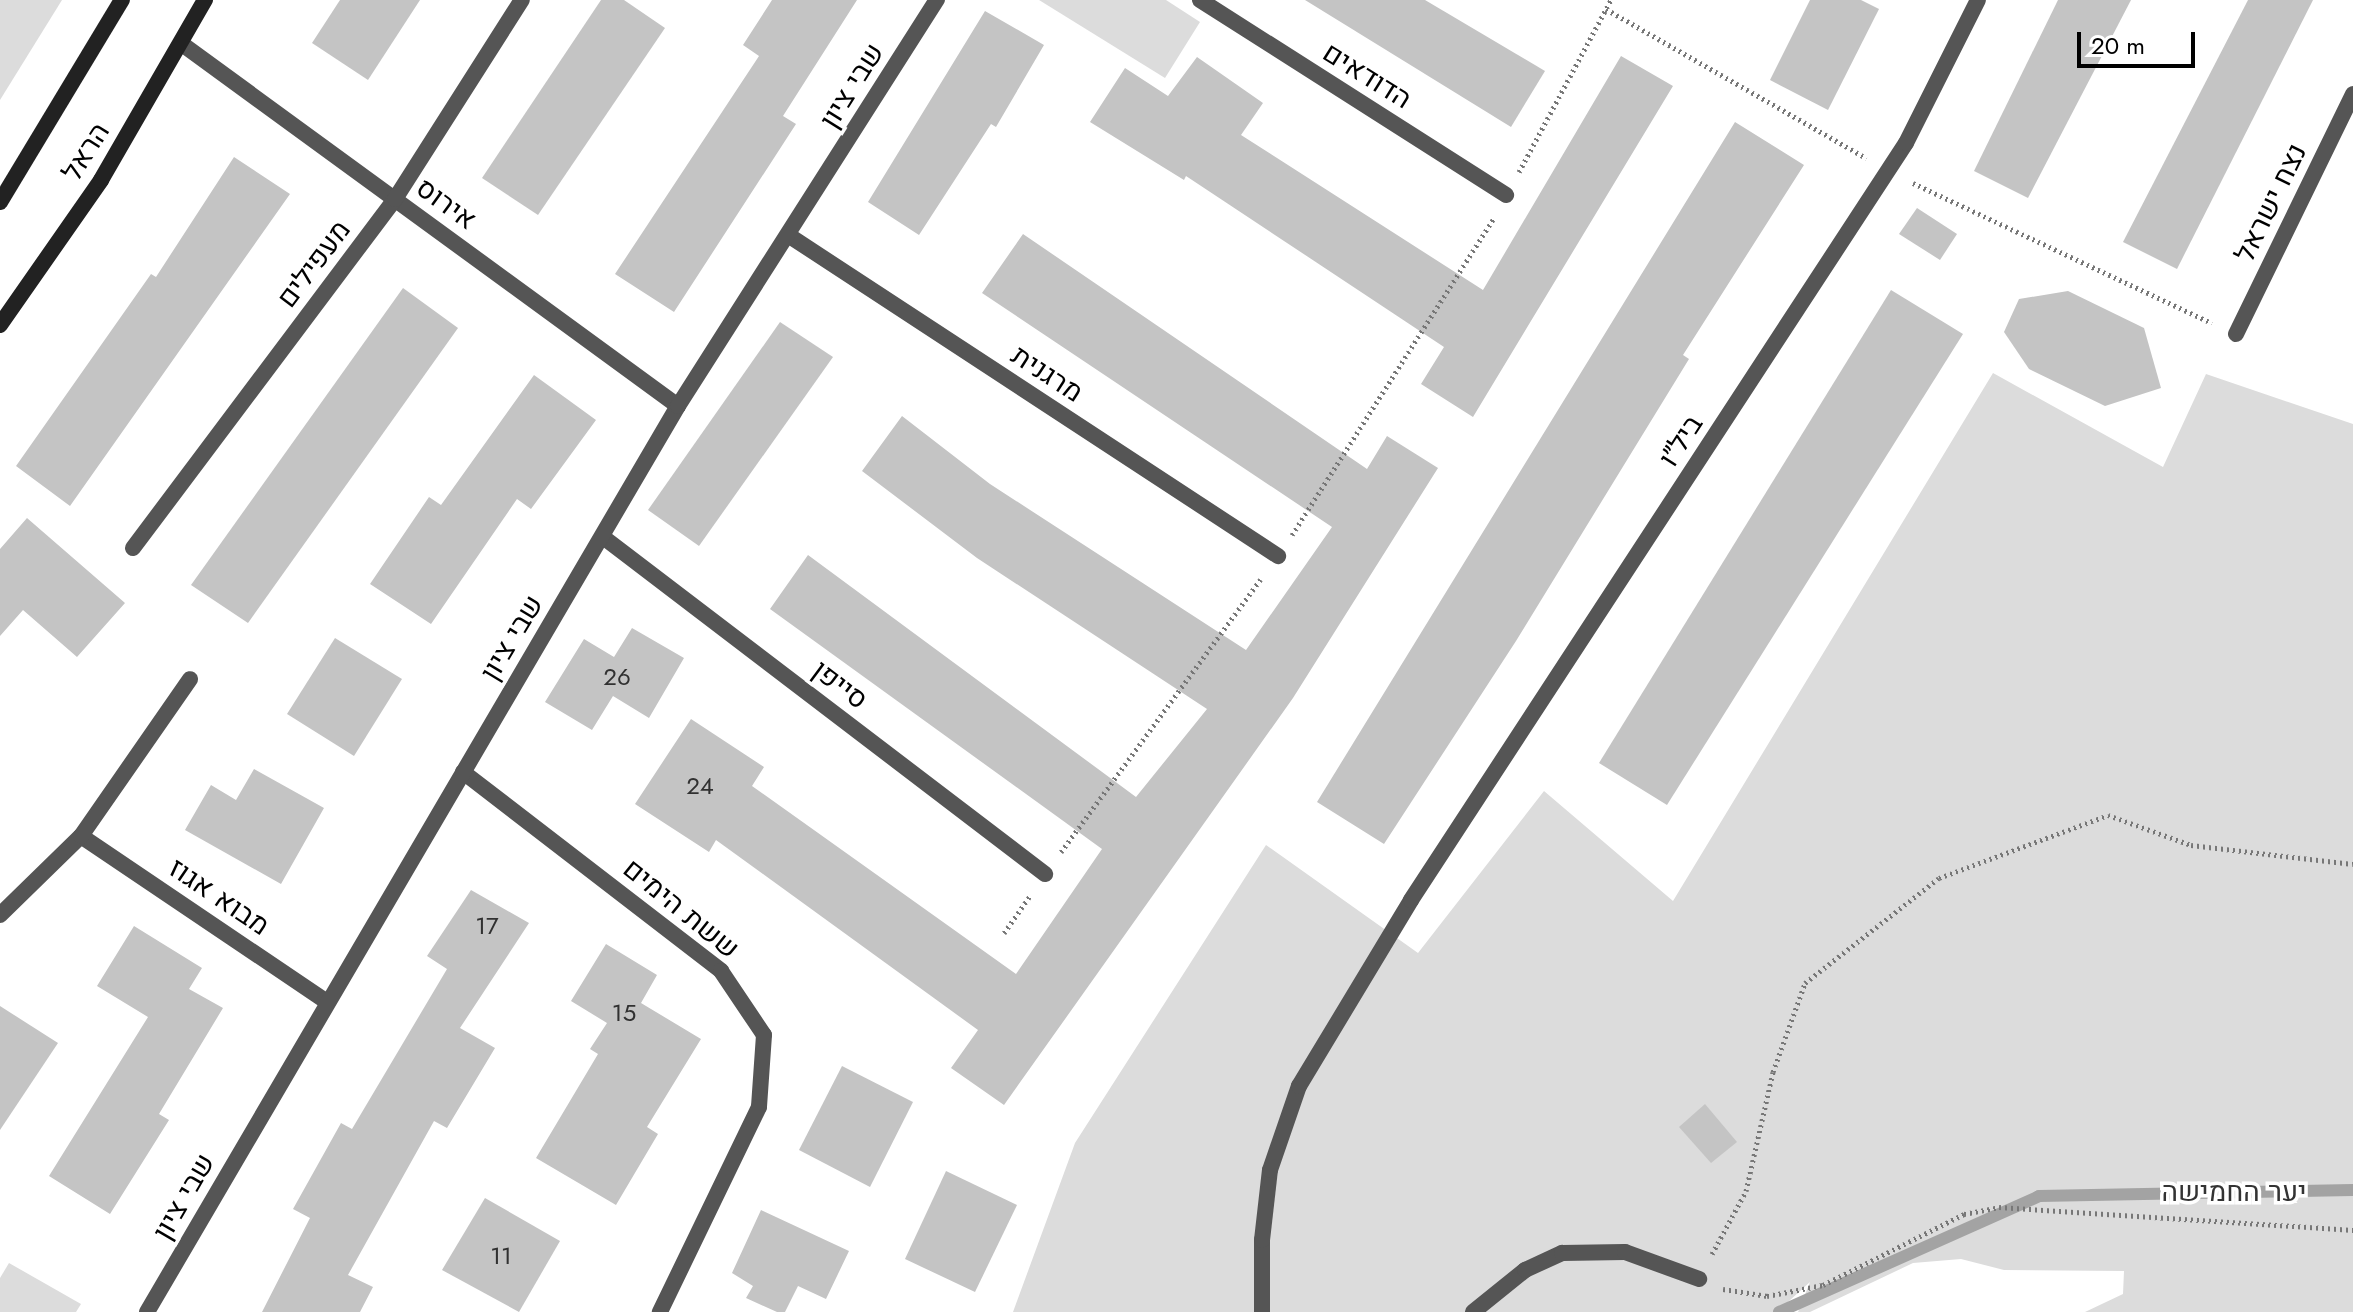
<!DOCTYPE html>
<html>
<head>
<meta charset="utf-8">
<style>
	body { margin:0 }
	#map { position:relative; width:2353px; height:1312px; overflow:hidden; background:#fff; font-family:Jost,Heebo,sans-serif }
	div>[style] { position:absolute }
	.green>* { inset:0; background:#dcdcdc }
	.stream>* { height:12px; margin:-6px; padding:0 6px; transform-origin:6px; border-radius:6px; background:#a3a3a3 }
	.building>* { inset:0; background:#c4c4c4 }
	.path>* { height:5px; margin-top:-2.5px; transform-origin:0; background:repeating-linear-gradient(90deg,#777 0 2px,transparent 0 6px) }
	.lane>* { height:16px; margin:-8px; padding:0 8px; transform-origin:8px; border-radius:8px; background:#555 }
	.street>* { height:16px; margin:-8px; padding:0 8px; transform-origin:8px; border-radius:8px; background:#555 }
	.secondary>* { height:16px; margin:-8px; padding:0 8px; transform-origin:8px; border-radius:8px; background:#222 }
	span { translate:-50% -50%; white-space:nowrap; text-align:center; line-height:1.15; -webkit-text-stroke:7px #fff; paint-order:stroke }
	.number-label { font-size:24px; color:#313131 }
	.number-label span { -webkit-text-stroke-width:0 }
	.street-label { font-size:28px; color:#000 }
	.park-label { font-size:28px; color:#333 }
	.scale { position:absolute; left:2077px; top:32px; width:118px; height:36px; box-sizing:border-box; border:4px solid #000; border-top:0; padding-left:10px; font-size:24px; line-height:28px; white-space:nowrap; color:#000; -webkit-text-stroke:6px #fff; paint-order:stroke }
</style>
</head>
<body>
<div id="map">
	<div class="green">
		<i style="clip-path:polygon(0 0,62px 0,0 100px)"></i>
		<i style="clip-path:polygon(1039px 0,1166px 0,1200px 22px,1165px 78px)"></i>
		<i style="clip-path:polygon(1993px 373px,2163px 467px,2206px 374px,2353px 424px,2353px 1312px,2085px 1312px,2123px 1294px,2124px 1271px,2004px 1270px,1961px 1259px,1913px 1263px,1810px 1312px,1798px 1312px,1810px 1282px,1777px 1312px,1013px 1312px,1075px 1143px,1266px 845px,1418px 953px,1544px 791px,1673px 901px)"></i>
		<i style="clip-path:polygon(9px 1263px,81px 1304px,76px 1312px,0 1312px,0 1278px)"></i>
	</div>
	<div class="stream">
		<i style="left:1779px;top:1312px;width:285px;rotate:-24deg"></i>
		<i style="left:2039px;top:1196px;width:314px;rotate:-1.1deg"></i>
	</div>
	<div class="building">
		<i style="clip-path:polygon(340px 0,420px 0,368px 80px,312px 43px)"></i>
		<i style="clip-path:polygon(601px 0,624px 0,665px 28px,538px 215px,482px 178px)"></i>
		<i style="clip-path:polygon(772px 0,857px 0,783px 116px,796px 124px,674px 312px,615px 274px,759px 56px,743px 45px)"></i>
		<i style="clip-path:polygon(1305px 0,1425px 0,1545px 71px,1511px 127px)"></i>
		<i style="clip-path:polygon(1810px 0,1861px 0,1879px 9px,1828px 110px,1770px 80px)"></i>
		<i style="clip-path:polygon(2058px 0,2131px 0,2028px 198px,1974px 171px)"></i>
		<i style="clip-path:polygon(2248px 0,2313px 0,2177px 269px,2123px 242px)"></i>
		<i style="clip-path:polygon(985px 11px,1044px 45px,996px 127px,991px 124px,919px 235px,868px 202px)"></i>
		<i style="clip-path:polygon(1621px 56px,1673px 86px,1473px 417px,1421px 384px,1444px 347px,1186px 176px,1184px 180px,1090px 122px,1125px 68px,1168px 96px,1197px 57px,1263px 103px,1241px 135px,1483px 290px)"></i>
		<i style="clip-path:polygon(1735px 122px,1804px 165px,1683px 355px,1689px 359px,1516px 641px,1384px 844px,1317px 802px)"></i>
		<i style="clip-path:polygon(234px 157px,290px 194px,70px 506px,16px 466px,151px 274px,156px 277px)"></i>
		<i style="clip-path:polygon(1917px 208px,1957px 234px,1940px 260px,1899px 234px)"></i>
		<i style="clip-path:polygon(1023px 234px,1367px 469px,1387px 436px,1438px 468px,1293px 698px,1004px 1105px,951px 1068px,978px 1030px,716px 840px,709px 852px,635px 804px,691px 719px,764px 767px,752px 786px,1016px 974px,1102px 849px,770px 609px,808px 555px,1136px 797px,1207px 709px,977px 558px,862px 471px,902px 416px,990px 484px,1246px 650px,1332px 527px,982px 293px)"></i>
		<i style="clip-path:polygon(403px 288px,458px 328px,248px 623px,191px 585px)"></i>
		<i style="clip-path:polygon(1891px 290px,1963px 334px,1667px 805px,1599px 763px)"></i>
		<i style="clip-path:polygon(2068px 291px,2144px 328px,2161px 388px,2105px 406px,2029px 369px,2004px 332px,2019px 299px)"></i>
		<i style="clip-path:polygon(780px 322px,833px 357px,699px 546px,648px 510px)"></i>
		<i style="clip-path:polygon(534px 375px,596px 420px,531px 509px,517px 499px,431px 624px,370px 584px,429px 497px,441px 505px)"></i>
		<i style="clip-path:polygon(27px 518px,125px 603px,77px 657px,23px 610px,0 636px,0 549px)"></i>
		<i style="clip-path:polygon(632px 628px,684px 658px,649px 718px,613px 696px,592px 730px,545px 702px,584px 639px,614px 657px)"></i>
		<i style="clip-path:polygon(335px 638px,402px 679px,354px 756px,287px 714px)"></i>
		<i style="clip-path:polygon(254px 769px,324px 808px,281px 884px,185px 830px,211px 785px,236px 800px)"></i>
		<i style="clip-path:polygon(471px 890px,529px 923px,460px 1028px,495px 1048px,447px 1128px,434px 1121px,348px 1275px,373px 1287px,360px 1312px,262px 1312px,310px 1218px,293px 1209px,341px 1123px,352px 1129px,447px 969px,427px 956px)"></i>
		<i style="clip-path:polygon(134px 926px,202px 968px,189px 989px,223px 1008px,159px 1114px,169px 1120px,110px 1214px,49px 1176px,148px 1017px,97px 986px)"></i>
		<i style="clip-path:polygon(606px 944px,657px 975px,641px 1003px,701px 1039px,647px 1127px,658px 1134px,616px 1205px,536px 1158px,598px 1054px,590px 1049px,607px 1023px,571px 1001px)"></i>
		<i style="clip-path:polygon(0 1006px,58px 1043px,0 1130px)"></i>
		<i style="clip-path:polygon(842px 1066px,913px 1102px,870px 1187px,799px 1150px)"></i>
		<i style="clip-path:polygon(1705px 1104px,1737px 1142px,1711px 1163px,1679px 1127px)"></i>
		<i style="clip-path:polygon(946px 1171px,1017px 1205px,975px 1292px,905px 1259px)"></i>
		<i style="clip-path:polygon(485px 1198px,560px 1241px,519px 1312px,442px 1270px)"></i>
		<i style="clip-path:polygon(761px 1210px,849px 1251px,826px 1299px,798px 1286px,785px 1312px,777px 1312px,746px 1298px,753px 1286px,732px 1273px)"></i>
	</div>
	<div class="path">
		<i style="left:1606px;top:9px;width:300px;rotate:29.8deg"></i>
		<i style="left:1519px;top:172px;width:195px;rotate:-61.9deg"></i>
		<i style="left:1913px;top:183px;width:330px;rotate:25.1deg"></i>
		<i style="left:1292px;top:535px;width:375px;rotate:-57.5deg"></i>
		<i style="left:1061px;top:852px;width:338px;rotate:-53.8deg"></i>
		<i style="left:1004px;top:933px;width:45px;rotate:-54.9deg"></i>
		<i style="left:1712px;top:1254px;width:72px;rotate:-61.6deg"></i>
		<i style="left:1746px;top:1191px;width:122px;rotate:-77.2deg"></i>
		<i style="left:1773px;top:1072px;width:95px;rotate:-70.2deg"></i>
		<i style="left:1805px;top:983px;width:170px;rotate:-38.1deg"></i>
		<i style="left:1939px;top:878px;width:180px;rotate:-20.4deg"></i>
		<i style="left:2108px;top:815px;width:88px;rotate:19.9deg"></i>
		<i style="left:2191px;top:845px;width:163px;rotate:6.7deg"></i>
		<i style="left:1723px;top:1289px;width:45px;rotate:9deg"></i>
		<i style="left:1767px;top:1296px;width:57px;rotate:-11.1deg"></i>
		<i style="left:1823px;top:1285px;width:158px;rotate:-26.7deg"></i>
		<i style="left:1964px;top:1214px;width:36px;rotate:-11deg"></i>
		<i style="left:1999px;top:1207px;width:355px;rotate:3.7deg"></i>
	</div>
	<div class="lane">
		<i style="left:1262px;top:1312px;width:72px;rotate:-90deg"></i>
		<i style="left:1262px;top:1240px;width:70px;rotate:-83.5deg"></i>
		<i style="left:1270px;top:1170px;width:89px;rotate:-71deg"></i>
		<i style="left:1299px;top:1086px;width:217px;rotate:-58.9deg"></i>
		<i style="left:1473px;top:1312px;width:67px;rotate:-38.9deg"></i>
		<i style="left:1525px;top:1270px;width:41px;rotate:-24.7deg"></i>
		<i style="left:1562px;top:1253px;width:63px;rotate:-0.9deg"></i>
		<i style="left:1625px;top:1252px;width:79px;rotate:20deg"></i>
	</div>
	<div class="street">
		<i style="left:1200px;top:0;width:363px;rotate:32.5deg"></i>
		<i style="left:182px;top:44px;width:614px;rotate:36.12deg"></i>
		<i style="left:788px;top:235px;width:586px;rotate:33.23deg"></i>
		<i style="left:2236px;top:334px;width:267px;rotate:-64deg"></i>
		<i style="left:603px;top:537px;width:556px;rotate:37.32deg"></i>
		<i style="left:133px;top:548px;width:436px;rotate:-53.1deg"></i>
		<i style="left:395px;top:199px;width:236px;rotate:-57.5deg"></i>
		<i style="left:463px;top:772px;width:326px;rotate:37.6deg"></i>
		<i style="left:721px;top:971px;width:77px;rotate:56.1deg"></i>
		<i style="left:764px;top:1035px;width:72px;rotate:94deg"></i>
		<i style="left:759px;top:1107px;width:228px;rotate:115.8deg"></i>
		<i style="left:81px;top:836px;width:297px;rotate:34deg"></i>
		<i style="left:1411px;top:900px;width:904px;rotate:-56.82deg"></i>
		<i style="left:1906px;top:143px;width:160px;rotate:-63.3deg"></i>
		<i style="left:0;top:915px;width:113px;rotate:-44.3deg"></i>
		<i style="left:81px;top:836px;width:191px;rotate:-55.2deg"></i>
		<i style="left:147px;top:1312px;width:1050px;rotate:-59.63deg"></i>
		<i style="left:678px;top:406px;width:482px;rotate:-57.5deg"></i>
	</div>
	<div class="secondary">
		<i style="left:0;top:202px;width:236px;rotate:-58.9deg"></i>
		<i style="left:0;top:325px;width:177px;rotate:-55.1deg"></i>
		<i style="left:101px;top:180px;width:208px;rotate:-60deg"></i>
	</div>
	<div class="number-label">
		<span style="left:617px;top:677px">26</span>
		<span style="left:700px;top:786px">24</span>
		<span style="left:487px;top:926px">17</span>
		<span style="left:624px;top:1013px">15</span>
		<span style="left:501px;top:1256px">11</span>
	</div>
	<div class="street-label">
		<span style="left:1367px;top:76px;rotate:32deg">הדודאים</span>
		<span style="left:852px;top:86px;rotate:-58deg">שבי ציון</span>
		<span style="left:86px;top:152px;rotate:-58deg">הראל</span>
		<span style="left:2271px;top:203px;rotate:-64deg">נצח ישראל</span>
		<span style="left:446px;top:204px;rotate:36deg">אירוס</span>
		<span style="left:314px;top:264px;rotate:-53deg">מעפילים</span>
		<span style="left:1047px;top:374px;rotate:33deg">מרגנית</span>
		<span style="left:1681px;top:441px;rotate:-57deg">ביל״ו</span>
		<span style="left:512px;top:638px;rotate:-59deg">שבי ציון</span>
		<span style="left:840px;top:685px;rotate:37deg">סייפן</span>
		<span style="left:219px;top:897px;rotate:34deg">מבוא אגוז</span>
		<span style="left:681px;top:909px;rotate:39deg">ששת הימים</span>
		<span style="left:184px;top:1197px;rotate:-60deg">שבי ציון</span>
	</div>
	<div class="park-label">
		<span style="left:2234px;top:1192px">יער החמישה</span>
	</div>
	<div class="scale">20 m</div>
</div>
</body>
</html>
